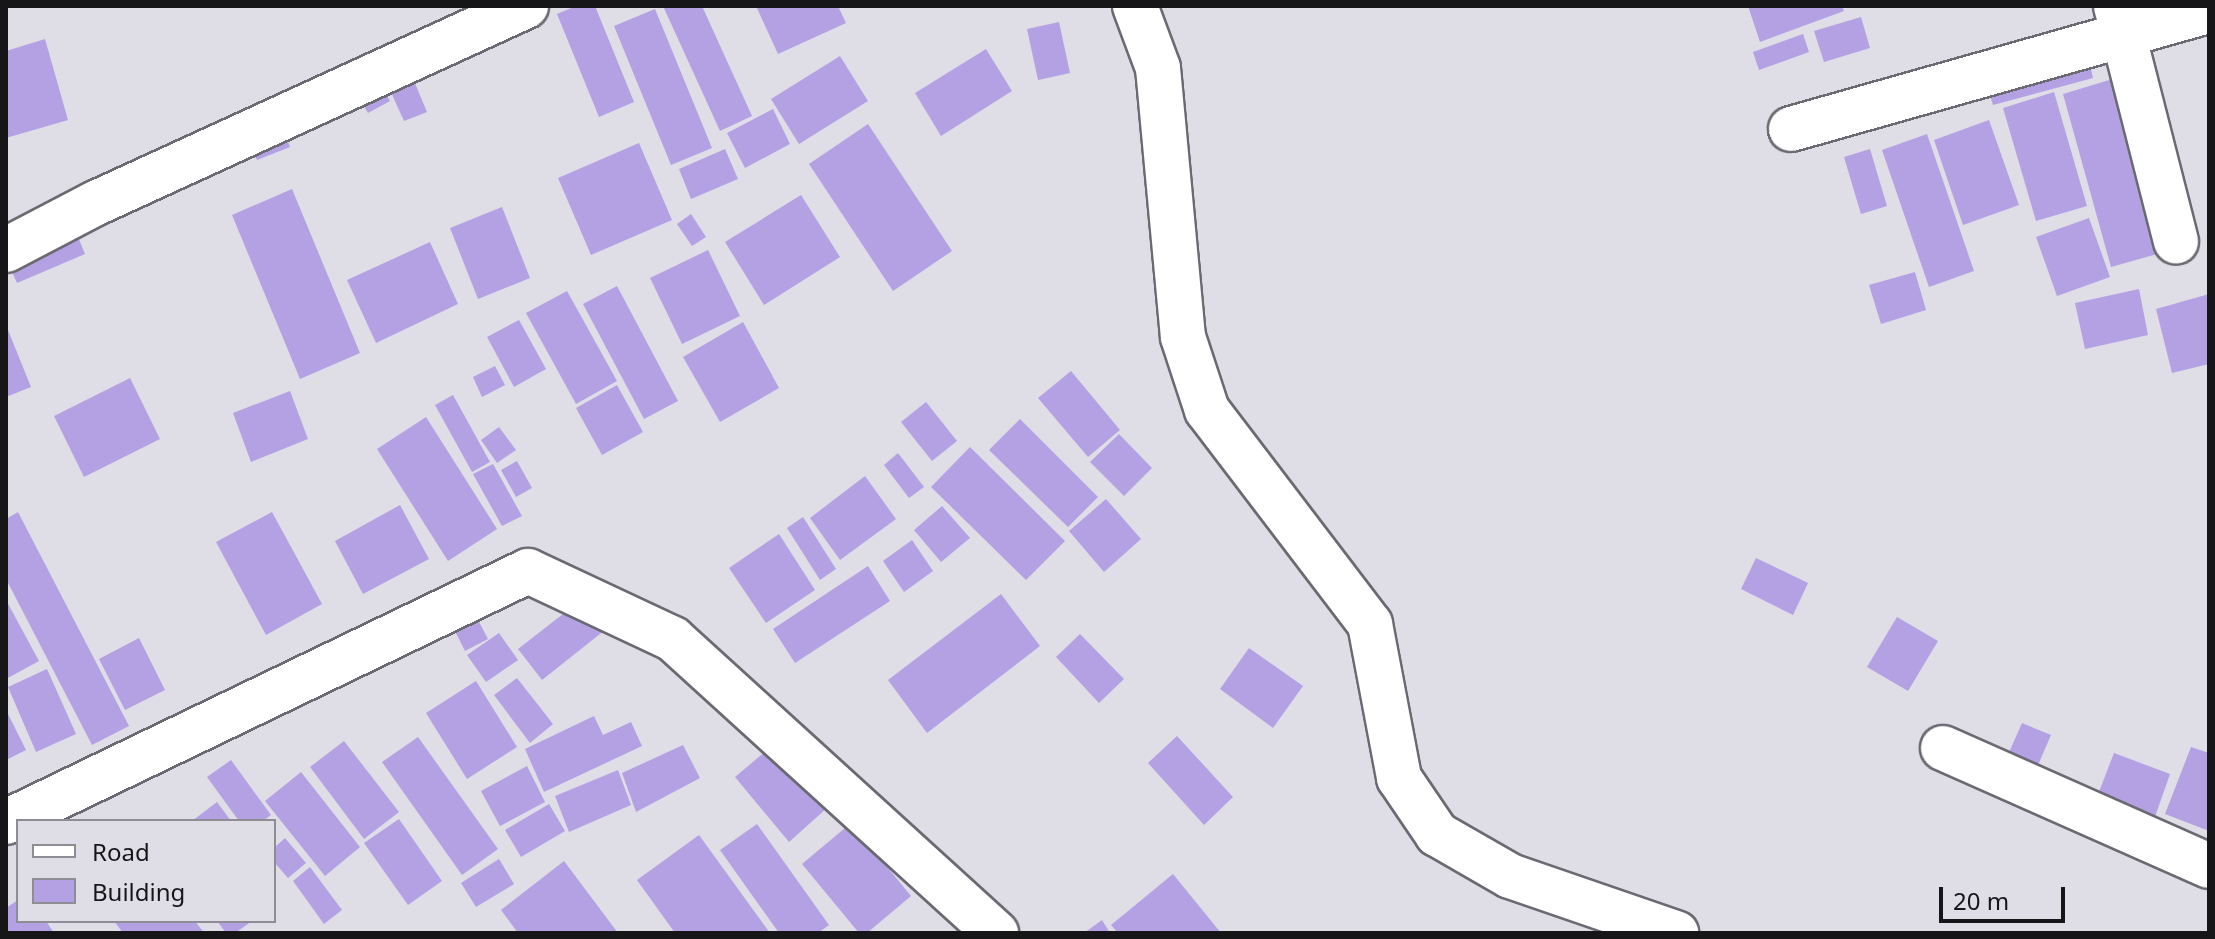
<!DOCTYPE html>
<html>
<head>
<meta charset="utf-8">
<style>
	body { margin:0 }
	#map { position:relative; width:2215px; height:939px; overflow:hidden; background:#dfdde6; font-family:"Noto Sans",sans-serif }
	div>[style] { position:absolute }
	.building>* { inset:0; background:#b4a1e4 }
	.roads { filter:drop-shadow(2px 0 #6b6971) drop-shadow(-2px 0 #6b6971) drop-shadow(0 2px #6b6971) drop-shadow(0 -2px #6b6971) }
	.minor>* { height:44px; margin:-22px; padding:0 22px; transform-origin:22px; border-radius:22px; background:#fff }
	span { translate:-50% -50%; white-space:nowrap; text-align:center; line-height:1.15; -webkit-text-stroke:6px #dfdde6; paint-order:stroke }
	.frame { position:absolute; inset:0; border:8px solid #161619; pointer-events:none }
	.legend { position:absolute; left:16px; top:819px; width:260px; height:104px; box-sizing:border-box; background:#dfdde6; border:2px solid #8f8d94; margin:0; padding:10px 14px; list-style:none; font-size:24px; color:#161619 }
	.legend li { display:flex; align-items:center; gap:16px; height:40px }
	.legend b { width:40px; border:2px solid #8f8d94 }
	.scale { position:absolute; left:1939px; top:887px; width:126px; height:36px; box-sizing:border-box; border:4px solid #161619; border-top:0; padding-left:10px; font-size:24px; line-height:28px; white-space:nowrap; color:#161619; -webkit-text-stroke:6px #dfdde6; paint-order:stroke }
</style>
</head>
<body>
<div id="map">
	<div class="building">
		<i style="clip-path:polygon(576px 6px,595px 6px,634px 102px,599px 117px,557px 14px)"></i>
		<i style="clip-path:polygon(663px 6px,702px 6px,752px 116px,720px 131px)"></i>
		<i style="clip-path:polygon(756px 6px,838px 6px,846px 23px,778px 54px)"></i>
		<i style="clip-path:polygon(1748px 6px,1842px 6px,1844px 11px,1760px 42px)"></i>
		<i style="clip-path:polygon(655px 9px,712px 148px,671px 165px,614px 26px)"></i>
		<i style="clip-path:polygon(1861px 17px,1870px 48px,1824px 62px,1814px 31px)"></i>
		<i style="clip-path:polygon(1059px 22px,1070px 73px,1038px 80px,1027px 29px)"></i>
		<i style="clip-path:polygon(1803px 34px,1809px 52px,1759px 70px,1753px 52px)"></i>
		<i style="clip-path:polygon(45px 39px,68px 120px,6px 138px,6px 51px)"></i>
		<i style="clip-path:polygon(986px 49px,1012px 91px,941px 136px,915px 93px)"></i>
		<i style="clip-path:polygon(2087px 51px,2093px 78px,1993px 105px,1985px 78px)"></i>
		<i style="clip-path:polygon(840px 56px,868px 101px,799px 144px,771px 99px)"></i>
		<i style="clip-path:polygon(409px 69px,427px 112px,404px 121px,385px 79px)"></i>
		<i style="clip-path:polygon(2126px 75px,2175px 249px,2111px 267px,2063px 94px)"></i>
		<i style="clip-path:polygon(379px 82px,390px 101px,368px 113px,357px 95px)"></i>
		<i style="clip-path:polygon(2054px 92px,2087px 206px,2036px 221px,2003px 108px)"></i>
		<i style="clip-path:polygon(773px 109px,790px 144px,745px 168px,727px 133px)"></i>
		<i style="clip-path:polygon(1989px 120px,2019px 205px,1963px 225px,1934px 140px)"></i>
		<i style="clip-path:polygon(868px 124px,952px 251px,893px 291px,809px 164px)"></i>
		<i style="clip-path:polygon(282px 126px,290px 147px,257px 160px,249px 139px)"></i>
		<i style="clip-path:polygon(1927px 134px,1974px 271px,1929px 287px,1882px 150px)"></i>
		<i style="clip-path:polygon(639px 143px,672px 220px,591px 255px,558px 178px)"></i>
		<i style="clip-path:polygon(725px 149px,738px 179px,691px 199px,679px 169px)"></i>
		<i style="clip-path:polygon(1870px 149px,1887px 206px,1861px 214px,1844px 157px)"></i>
		<i style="clip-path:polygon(292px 189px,360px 353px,300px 379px,232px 215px)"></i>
		<i style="clip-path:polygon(801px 195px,840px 257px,764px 305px,725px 242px)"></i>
		<i style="clip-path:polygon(502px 207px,530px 278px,478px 299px,450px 228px)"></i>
		<i style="clip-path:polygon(691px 214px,706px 237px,692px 246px,677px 224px)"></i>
		<i style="clip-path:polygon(2089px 218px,2110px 277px,2057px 296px,2036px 237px)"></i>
		<i style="clip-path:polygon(74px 227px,85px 254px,17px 283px,6px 259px)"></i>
		<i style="clip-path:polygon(430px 242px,458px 304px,376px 343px,347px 280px)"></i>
		<i style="clip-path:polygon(708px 250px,740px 316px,682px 344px,650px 278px)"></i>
		<i style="clip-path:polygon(1915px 272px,1926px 310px,1881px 324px,1869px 285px)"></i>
		<i style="clip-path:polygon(617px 286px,678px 401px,644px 419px,583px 304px)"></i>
		<i style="clip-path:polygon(2139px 289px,2148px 335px,2085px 349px,2075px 303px)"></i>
		<i style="clip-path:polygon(567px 291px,617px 381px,576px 404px,526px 313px)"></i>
		<i style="clip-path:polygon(2209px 294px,2209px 364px,2172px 373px,2156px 309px)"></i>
		<i style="clip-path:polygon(519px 320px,546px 369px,514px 387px,487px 337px)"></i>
		<i style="clip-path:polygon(743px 322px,779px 388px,720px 422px,683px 357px)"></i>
		<i style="clip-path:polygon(6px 325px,31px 387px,6px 397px)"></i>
		<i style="clip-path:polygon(495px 366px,505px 385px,482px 397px,473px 377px)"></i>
		<i style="clip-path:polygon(1071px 371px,1120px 430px,1088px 457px,1038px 398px)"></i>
		<i style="clip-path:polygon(130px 378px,160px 439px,84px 477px,54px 416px)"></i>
		<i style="clip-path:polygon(617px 385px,643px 432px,602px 455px,576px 408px)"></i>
		<i style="clip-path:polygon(290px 391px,308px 439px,251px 462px,233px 413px)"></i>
		<i style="clip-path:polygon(453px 395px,490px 462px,472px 472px,435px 405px)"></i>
		<i style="clip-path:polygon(926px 402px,957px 441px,932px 461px,901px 422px)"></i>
		<i style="clip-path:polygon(426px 417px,497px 529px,448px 561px,377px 449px)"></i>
		<i style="clip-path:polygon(1020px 419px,1098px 497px,1068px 527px,989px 450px)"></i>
		<i style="clip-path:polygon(499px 427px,516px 450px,497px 463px,481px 440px)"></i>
		<i style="clip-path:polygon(1119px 434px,1152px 468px,1124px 496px,1090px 462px)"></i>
		<i style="clip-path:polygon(970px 447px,1065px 541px,1026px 580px,931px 487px)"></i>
		<i style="clip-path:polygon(898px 453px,924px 487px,909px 498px,884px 465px)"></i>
		<i style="clip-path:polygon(517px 461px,532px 488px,516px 497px,501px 470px)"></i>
		<i style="clip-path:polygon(493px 464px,522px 516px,502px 526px,473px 474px)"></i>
		<i style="clip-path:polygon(865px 476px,896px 519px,840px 560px,810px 518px)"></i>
		<i style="clip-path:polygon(1106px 499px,1141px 539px,1104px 572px,1069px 531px)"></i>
		<i style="clip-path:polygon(400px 505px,429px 559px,363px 594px,335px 541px)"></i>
		<i style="clip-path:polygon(942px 506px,970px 538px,941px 562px,914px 530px)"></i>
		<i style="clip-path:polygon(18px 512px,129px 726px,92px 745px,6px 579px,6px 519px)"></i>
		<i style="clip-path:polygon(272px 512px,322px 604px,266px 635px,216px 542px)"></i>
		<i style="clip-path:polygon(803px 517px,836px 569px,820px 580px,787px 528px)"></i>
		<i style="clip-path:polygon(779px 534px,815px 590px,766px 623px,729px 568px)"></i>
		<i style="clip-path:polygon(912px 540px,933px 571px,904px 592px,883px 561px)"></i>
		<i style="clip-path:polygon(1756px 558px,1808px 583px,1793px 615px,1741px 589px)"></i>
		<i style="clip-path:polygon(868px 566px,890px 601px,795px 663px,773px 629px)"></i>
		<i style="clip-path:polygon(1001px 594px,1040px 646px,927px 733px,888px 680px)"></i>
		<i style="clip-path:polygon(6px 600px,39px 661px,6px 679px)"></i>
		<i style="clip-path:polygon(581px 600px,605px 630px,542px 680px,518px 649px)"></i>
		<i style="clip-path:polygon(1897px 617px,1938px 641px,1908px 691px,1867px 667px)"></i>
		<i style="clip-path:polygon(477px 618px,488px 639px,465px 651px,455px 631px)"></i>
		<i style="clip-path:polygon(499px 633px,518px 660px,486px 682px,467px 655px)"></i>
		<i style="clip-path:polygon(1080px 634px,1124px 679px,1099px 703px,1056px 657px)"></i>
		<i style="clip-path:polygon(139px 638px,165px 690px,125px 710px,99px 659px)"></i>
		<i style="clip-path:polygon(1249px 648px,1303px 686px,1273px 728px,1220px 689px)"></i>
		<i style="clip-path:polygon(47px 669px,76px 734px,36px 752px,8px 687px)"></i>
		<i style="clip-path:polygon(517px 678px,553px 724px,530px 743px,494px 695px)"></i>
		<i style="clip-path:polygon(476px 681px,517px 747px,467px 779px,426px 713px)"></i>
		<i style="clip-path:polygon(6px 710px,26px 750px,6px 760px)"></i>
		<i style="clip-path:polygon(594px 716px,603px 735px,631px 722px,642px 746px,544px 792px,525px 749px)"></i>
		<i style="clip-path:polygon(2022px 723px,2051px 735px,2032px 779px,2003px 766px)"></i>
		<i style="clip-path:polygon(1177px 736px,1233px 797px,1204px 825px,1148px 763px)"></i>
		<i style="clip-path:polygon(418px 737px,498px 849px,462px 875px,382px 762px)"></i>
		<i style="clip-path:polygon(344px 741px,399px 812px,364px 839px,310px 767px)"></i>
		<i style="clip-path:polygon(683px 745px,700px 778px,636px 812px,622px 773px)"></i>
		<i style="clip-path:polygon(773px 745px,827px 808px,789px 842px,735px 777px)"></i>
		<i style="clip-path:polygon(2191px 747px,2209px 753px,2209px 831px,2165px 814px)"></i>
		<i style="clip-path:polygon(2114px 753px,2170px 774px,2150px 831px,2092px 810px)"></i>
		<i style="clip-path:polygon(231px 760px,271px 815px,263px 821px,239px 821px,207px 777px)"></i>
		<i style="clip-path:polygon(527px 766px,545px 802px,500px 826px,481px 791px)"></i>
		<i style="clip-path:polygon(618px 770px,631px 805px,569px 832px,555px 796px)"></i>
		<i style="clip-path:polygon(301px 772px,360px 847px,325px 876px,265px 801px)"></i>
		<i style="clip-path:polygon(217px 802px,231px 821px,192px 821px)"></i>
		<i style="clip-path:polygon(549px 804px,565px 831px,521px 857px,505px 830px)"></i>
		<i style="clip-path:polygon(399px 819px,442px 881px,408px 905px,364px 843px)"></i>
		<i style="clip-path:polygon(851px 823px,911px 896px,867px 933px,859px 933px,802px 864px)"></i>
		<i style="clip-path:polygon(757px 824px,829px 925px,818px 933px,779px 933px,720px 850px)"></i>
		<i style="clip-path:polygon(699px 835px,770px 933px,675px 933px,637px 880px)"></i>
		<i style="clip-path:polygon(285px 838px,306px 863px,288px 878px,274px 862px,274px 848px)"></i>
		<i style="clip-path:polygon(499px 859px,514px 884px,476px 907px,461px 883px)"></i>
		<i style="clip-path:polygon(564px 861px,618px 933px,518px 933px,501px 910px)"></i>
		<i style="clip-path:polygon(310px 867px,342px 910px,324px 924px,293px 881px)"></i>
		<i style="clip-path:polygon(1173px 874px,1221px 933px,1118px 933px,1111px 925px)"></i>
		<i style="clip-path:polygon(18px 900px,18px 921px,46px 921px,54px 933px,6px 933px,6px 908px)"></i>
		<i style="clip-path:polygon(1102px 920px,1110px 933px,1084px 933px)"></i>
		<i style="clip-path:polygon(114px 921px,195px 921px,204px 933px,123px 933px)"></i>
		<i style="clip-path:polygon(217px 921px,252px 921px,235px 933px,226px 933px)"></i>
	</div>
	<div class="roads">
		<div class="minor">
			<i style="left:1135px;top:6px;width:66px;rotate:69.6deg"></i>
			<i style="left:1158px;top:68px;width:270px;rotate:84.7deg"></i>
			<i style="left:1183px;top:337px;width:77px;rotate:71.8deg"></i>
			<i style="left:1207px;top:410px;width:269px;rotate:52.7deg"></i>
			<i style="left:1370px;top:624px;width:157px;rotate:79.3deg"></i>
			<i style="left:1399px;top:778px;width:68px;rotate:55.8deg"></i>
			<i style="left:1437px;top:834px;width:84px;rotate:29.9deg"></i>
			<i style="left:1510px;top:876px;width:176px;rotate:19deg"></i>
			<i style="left:2116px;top:6px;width:243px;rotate:75.7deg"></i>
			<i style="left:1791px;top:129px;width:434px;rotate:-15.8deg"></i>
			<i style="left:6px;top:250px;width:102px;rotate:-27.6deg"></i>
			<i style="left:96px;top:203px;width:473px;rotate:-24.6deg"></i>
			<i style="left:1943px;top:748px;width:291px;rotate:23.9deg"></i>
			<i style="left:6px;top:822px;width:579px;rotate:-25.68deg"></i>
			<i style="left:528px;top:571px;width:160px;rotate:25.1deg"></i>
			<i style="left:673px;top:639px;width:437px;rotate:42.3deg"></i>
		</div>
	</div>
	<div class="frame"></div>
	<ul class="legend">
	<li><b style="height:10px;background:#fff"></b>Road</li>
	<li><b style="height:22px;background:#b4a1e4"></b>Building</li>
	</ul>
	<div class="scale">20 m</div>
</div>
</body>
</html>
